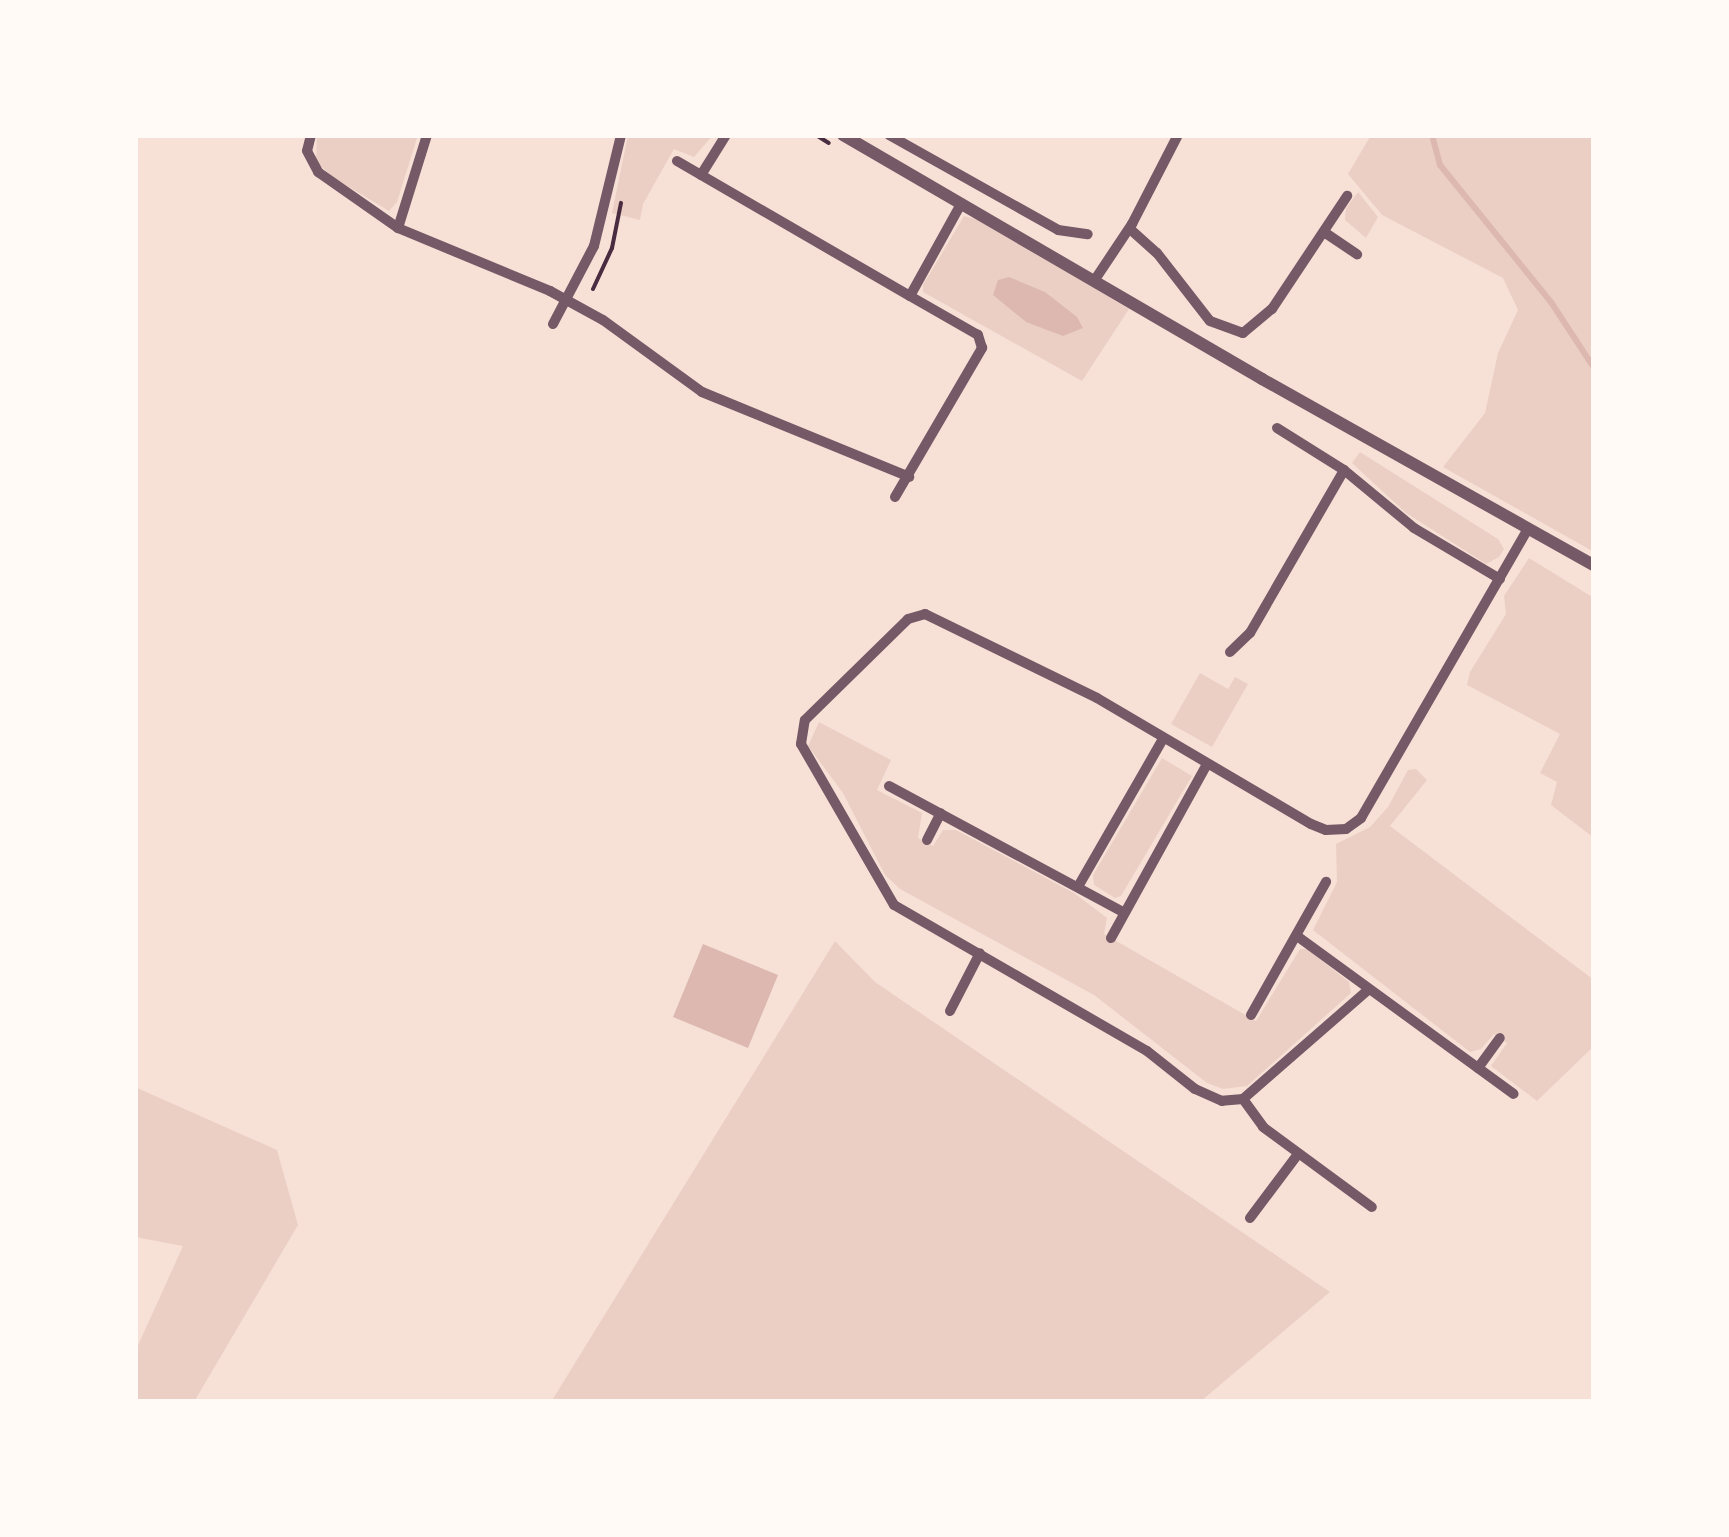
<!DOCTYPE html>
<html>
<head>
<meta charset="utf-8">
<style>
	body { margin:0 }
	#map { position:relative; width:1729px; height:1537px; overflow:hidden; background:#f7e1d7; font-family:"Exo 2",sans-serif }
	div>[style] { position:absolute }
	.green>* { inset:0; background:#ebcfc5 }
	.water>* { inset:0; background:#dcb8b0 }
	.stream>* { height:6px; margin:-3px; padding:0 3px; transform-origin:3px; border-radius:3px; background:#dcb8b0 }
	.path>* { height:4px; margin:-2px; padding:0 2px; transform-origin:2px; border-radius:2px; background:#4a2c40 }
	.minor>* { height:10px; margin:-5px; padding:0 5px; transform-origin:5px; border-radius:5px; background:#755966 }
	.tertiary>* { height:12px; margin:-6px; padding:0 6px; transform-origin:6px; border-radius:6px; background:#755966 }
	span { translate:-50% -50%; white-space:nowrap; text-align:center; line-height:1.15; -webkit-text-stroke:10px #fffaf5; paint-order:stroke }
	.frame { position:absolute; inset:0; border:138px solid #fffaf5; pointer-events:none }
</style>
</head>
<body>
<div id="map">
	<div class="green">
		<i style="clip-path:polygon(317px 135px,418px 135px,397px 202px,389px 211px,334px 178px,316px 162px)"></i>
		<i style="clip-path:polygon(628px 135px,713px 135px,694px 157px,674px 149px,643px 204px,640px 220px,612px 213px)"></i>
		<i style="clip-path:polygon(1371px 135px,1594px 135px,1594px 552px,1443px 467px,1485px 413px,1498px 353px,1518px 310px,1503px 278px,1382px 215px,1348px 174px)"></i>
		<i style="clip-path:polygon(1358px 192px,1378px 217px,1366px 238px,1345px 220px,1346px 208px)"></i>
		<i style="clip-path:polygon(964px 216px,979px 220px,1129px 309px,1082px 381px,923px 292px,923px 285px)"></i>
		<i style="clip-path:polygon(1360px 452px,1498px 539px,1504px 549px,1499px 557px,1486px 564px,1406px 513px,1352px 463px)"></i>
		<i style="clip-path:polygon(1529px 558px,1594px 598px,1594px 838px,1551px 805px,1557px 782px,1540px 773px,1560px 734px,1467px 685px,1470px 672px,1506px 614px,1504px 596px)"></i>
		<i style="clip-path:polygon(1200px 673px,1228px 689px,1235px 677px,1248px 684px,1212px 747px,1171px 724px)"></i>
		<i style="clip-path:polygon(819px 722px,891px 760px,877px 790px,922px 813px,918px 838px,933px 846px,943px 830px,956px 830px,1074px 893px,1107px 918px,1104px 934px,1256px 1021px,1300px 949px,1307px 949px,1349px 982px,1351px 993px,1247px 1086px,1223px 1089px,1207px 1083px,1094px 995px,900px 889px,885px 875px,843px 793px,808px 746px)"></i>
		<i style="clip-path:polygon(1162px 758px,1192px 776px,1121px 896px,1115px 898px,1094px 885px,1093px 875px)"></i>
		<i style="clip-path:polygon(1416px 769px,1427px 780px,1390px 826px,1594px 980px,1594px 1046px,1537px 1101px,1491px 1066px,1507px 1043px,1494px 1034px,1481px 1049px,1470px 1052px,1313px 930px,1337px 882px,1336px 844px,1370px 827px,1388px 807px,1408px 770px)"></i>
		<i style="clip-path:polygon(835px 941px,875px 982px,1330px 1292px,1200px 1402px,551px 1402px)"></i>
		<i style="clip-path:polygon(135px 1087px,277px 1150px,298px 1225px,194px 1402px,135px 1402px,135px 1352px,183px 1246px,135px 1237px)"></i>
	</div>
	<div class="water">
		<i style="clip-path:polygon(1009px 277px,1045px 292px,1077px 317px,1083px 328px,1063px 336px,1026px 322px,993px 295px,998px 280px)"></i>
		<i style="clip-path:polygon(703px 944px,778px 975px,748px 1048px,673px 1017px)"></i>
	</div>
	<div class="stream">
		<i style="left:1432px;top:135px;width:31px;rotate:75deg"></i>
		<i style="left:1440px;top:165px;width:176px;rotate:51deg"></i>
		<i style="left:1551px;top:302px;width:79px;rotate:56.9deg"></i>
	</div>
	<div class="path">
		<i style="left:816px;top:135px;width:15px;rotate:32deg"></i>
		<i style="left:593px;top:289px;width:45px;rotate:-65.1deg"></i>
		<i style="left:612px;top:248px;width:46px;rotate:-78.7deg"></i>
	</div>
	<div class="minor">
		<i style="left:311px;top:135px;width:16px;rotate:104deg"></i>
		<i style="left:307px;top:151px;width:24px;rotate:62deg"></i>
		<i style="left:318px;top:172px;width:98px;rotate:35deg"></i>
		<i style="left:398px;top:228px;width:165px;rotate:22.5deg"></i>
		<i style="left:550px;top:291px;width:60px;rotate:28.7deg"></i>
		<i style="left:603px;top:320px;width:122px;rotate:36deg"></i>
		<i style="left:702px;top:392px;width:224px;rotate:22.3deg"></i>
		<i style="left:889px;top:135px;width:194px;rotate:29.3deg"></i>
		<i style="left:1058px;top:230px;width:30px;rotate:8deg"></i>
		<i style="left:677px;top:161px;width:269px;rotate:30.1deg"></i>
		<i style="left:701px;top:175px;width:47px;rotate:-58deg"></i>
		<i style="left:398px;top:228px;width:97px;rotate:-72.7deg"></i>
		<i style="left:1130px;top:229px;width:36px;rotate:42deg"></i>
		<i style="left:1157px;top:253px;width:86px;rotate:52.1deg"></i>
		<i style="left:1210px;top:321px;width:35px;rotate:20deg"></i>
		<i style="left:1243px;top:333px;width:38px;rotate:-40deg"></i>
		<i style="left:1272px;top:309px;width:136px;rotate:-56.4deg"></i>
		<i style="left:1324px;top:232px;width:40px;rotate:34deg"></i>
		<i style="left:1094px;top:281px;width:69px;rotate:-56.3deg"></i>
		<i style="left:1132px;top:224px;width:100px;rotate:-62.7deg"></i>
		<i style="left:553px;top:324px;width:88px;rotate:-62.3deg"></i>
		<i style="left:594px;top:246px;width:114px;rotate:-76.3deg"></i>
		<i style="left:1277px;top:428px;width:79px;rotate:32.1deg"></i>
		<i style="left:1344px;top:470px;width:91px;rotate:39.6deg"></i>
		<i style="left:1414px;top:528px;width:100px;rotate:30.7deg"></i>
		<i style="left:895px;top:497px;width:173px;rotate:-59.7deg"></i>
		<i style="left:982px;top:348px;width:14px;rotate:-107deg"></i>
		<i style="left:978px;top:335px;width:78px;rotate:-150.2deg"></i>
		<i style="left:910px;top:296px;width:105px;rotate:-61deg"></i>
		<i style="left:1230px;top:652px;width:28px;rotate:-44deg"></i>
		<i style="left:1250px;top:633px;width:188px;rotate:-60deg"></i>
		<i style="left:889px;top:786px;width:266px;rotate:28.3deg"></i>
		<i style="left:927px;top:840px;width:30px;rotate:-63deg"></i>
		<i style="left:1079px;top:885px;width:168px;rotate:-60.1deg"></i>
		<i style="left:1297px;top:936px;width:268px;rotate:36.1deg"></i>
		<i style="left:1111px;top:938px;width:199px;rotate:-61.1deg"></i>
		<i style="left:950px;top:1011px;width:65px;rotate:-62.7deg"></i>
		<i style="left:1251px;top:1015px;width:153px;rotate:-60.6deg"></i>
		<i style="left:1478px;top:1068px;width:37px;rotate:-54deg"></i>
		<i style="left:1243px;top:1099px;width:21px;rotate:175deg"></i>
		<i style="left:1222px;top:1101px;width:30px;rotate:-156deg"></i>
		<i style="left:1195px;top:1089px;width:61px;rotate:-141.6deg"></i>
		<i style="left:1147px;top:1051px;width:292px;rotate:-150deg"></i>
		<i style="left:894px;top:905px;width:186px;rotate:-120deg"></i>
		<i style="left:801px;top:744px;width:24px;rotate:-81deg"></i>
		<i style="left:805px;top:720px;width:144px;rotate:-44.4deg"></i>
		<i style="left:908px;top:619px;width:18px;rotate:-16deg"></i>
		<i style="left:925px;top:614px;width:191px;rotate:26deg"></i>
		<i style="left:1097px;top:698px;width:248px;rotate:30.5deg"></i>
		<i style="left:1311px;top:824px;width:16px;rotate:22deg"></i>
		<i style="left:1326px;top:830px;width:20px;rotate:-3deg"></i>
		<i style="left:1346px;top:829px;width:19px;rotate:-36deg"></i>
		<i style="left:1361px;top:818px;width:334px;rotate:-60deg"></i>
		<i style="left:1243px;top:1099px;width:34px;rotate:54deg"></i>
		<i style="left:1263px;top:1127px;width:135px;rotate:36.3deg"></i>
		<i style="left:1243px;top:1099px;width:167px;rotate:-41.1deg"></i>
		<i style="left:1250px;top:1218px;width:80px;rotate:-53.1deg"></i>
	</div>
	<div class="tertiary">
		<i style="left:843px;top:135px;width:485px;rotate:30.2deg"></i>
		<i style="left:1262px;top:379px;width:381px;rotate:29.3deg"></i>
	</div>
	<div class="frame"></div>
</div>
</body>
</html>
